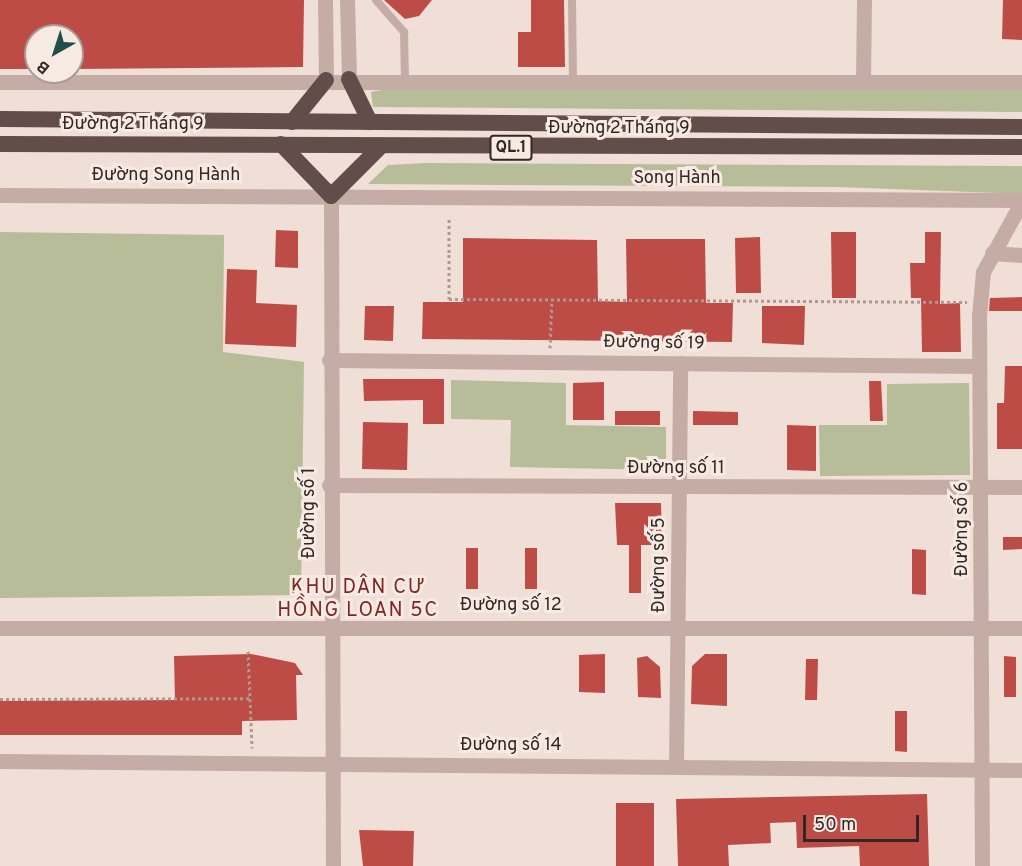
<!DOCTYPE html>
<html>
<head>
<meta charset="utf-8">
<style>
	body { margin:0 }
	#map { position:relative; width:1022px; height:866px; overflow:hidden; background:#efdfd7; font-family:Overpass,sans-serif }
	div>[style] { position:absolute }
	.green>* { inset:0; background:#b7bc99 }
	.building>* { inset:0; background:#be4c46 }
	.path>* { height:3px; margin-top:-1.5px; transform-origin:0; background:repeating-linear-gradient(90deg,#b1978f 0 3px,transparent 0 6px) }
	.service>* { height:8px; margin:-4px; padding:0 4px; transform-origin:4px; border-radius:4px; background:#c5ada5 }
	.minor>* { height:15px; margin:-7.5px; padding:0 7.5px; transform-origin:7.5px; border-radius:7.5px; background:#c5ada5 }
	.trunk>* { height:16px; margin:-8px; padding:0 8px; transform-origin:8px; border-radius:8px; background:#624d4a }
	span { translate:-50% -50%; white-space:nowrap; text-align:center; line-height:1.15; -webkit-text-stroke:6px #f7eae3; paint-order:stroke }
	.shield-label span { padding:2px 4px; background:#f7eae3; border:2px solid; border-radius:4px; -webkit-text-stroke-width:0 }
	.shield-label { font-size:16px; color:#322725; font-weight:700 }
	.street-label { font-size:18px; color:#322725 }
	.neighbourhood-label { font-size:20px; color:#7b2824; letter-spacing:1.5px }
	.north { position:absolute; left:24px; top:24px; width:60px; height:60px; box-sizing:border-box; background:#f7eae3; border:2px solid #a89c97; border-radius:50%; rotate:219deg; font-size:16px; font-weight:700; line-height:24px; text-align:center; color:#322725 }
	.north::after { content:''; display:block; margin:auto; width:21px; height:27px; background:#1e5049; clip-path:polygon(50% 0,100% 100%,50% 72%,0 100%) }
	.scale { position:absolute; left:803px; top:815px; width:116px; height:27px; box-sizing:border-box; border:3px solid #322725; border-top:0; padding-left:8px; font-size:18px; line-height:21px; white-space:nowrap; color:#322725; -webkit-text-stroke:4px #f7eae3; paint-order:stroke }
</style>
</head>
<body>
<div id="map">
	<div class="green">
		<i style="clip-path:polygon(387px 89px,1022px 90px,1022px 112px,373px 107px,371px 92px)"></i>
		<i style="clip-path:polygon(426px 163px,1022px 166px,1022px 194px,838px 187px,368px 184px,388px 165px)"></i>
		<i style="clip-path:polygon(0 232px,224px 235px,223px 352px,304px 362px,301px 595px,0 598px)"></i>
		<i style="clip-path:polygon(451px 380px,566px 383px,566px 425px,666px 427px,666px 470px,510px 467px,511px 420px,451px 419px)"></i>
		<i style="clip-path:polygon(969px 383px,970px 475px,820px 476px,819px 425px,887px 425px,887px 384px)"></i>
	</div>
	<div class="building">
		<i style="clip-path:polygon(0 0,304px 0,303px 67px,72px 69px,72px 36px,36px 36px,36px 69px,0 69px)"></i>
		<i style="clip-path:polygon(384px 0,432px 0,419px 16px,405px 19px)"></i>
		<i style="clip-path:polygon(531px 0,564px 0,565px 67px,518px 67px,518px 32px,531px 32px)"></i>
		<i style="clip-path:polygon(1003px 0,1022px 0,1022px 40px,1002px 39px)"></i>
		<i style="clip-path:polygon(276px 230px,298px 231px,298px 268px,275px 267px)"></i>
		<i style="clip-path:polygon(831px 232px,856px 232px,856px 298px,832px 298px)"></i>
		<i style="clip-path:polygon(925px 232px,941px 232px,940px 304px,960px 303px,961px 352px,922px 352px,921px 298px,911px 298px,910px 263px,925px 263px)"></i>
		<i style="clip-path:polygon(760px 237px,761px 293px,736px 293px,735px 238px)"></i>
		<i style="clip-path:polygon(463px 238px,597px 240px,598px 301px,627px 302px,626px 239px,705px 239px,706px 303px,733px 303px,732px 342px,422px 339px,423px 302px,463px 302px)"></i>
		<i style="clip-path:polygon(227px 269px,257px 270px,256px 303px,297px 305px,296px 347px,225px 344px)"></i>
		<i style="clip-path:polygon(1022px 297px,1022px 311px,989px 311px,990px 298px)"></i>
		<i style="clip-path:polygon(365px 306px,394px 306px,393px 341px,364px 340px)"></i>
		<i style="clip-path:polygon(762px 306px,805px 306px,804px 345px,762px 343px)"></i>
		<i style="clip-path:polygon(1005px 366px,1022px 366px,1022px 449px,997px 449px,997px 403px,1004px 403px)"></i>
		<i style="clip-path:polygon(363px 379px,444px 379px,444px 424px,423px 424px,423px 400px,364px 401px)"></i>
		<i style="clip-path:polygon(869px 381px,881px 381px,883px 421px,870px 421px)"></i>
		<i style="clip-path:polygon(604px 382px,604px 420px,573px 420px,573px 383px)"></i>
		<i style="clip-path:polygon(615px 411px,660px 411px,660px 425px,615px 425px)"></i>
		<i style="clip-path:polygon(693px 411px,738px 412px,738px 425px,693px 425px)"></i>
		<i style="clip-path:polygon(363px 422px,408px 423px,407px 470px,362px 469px)"></i>
		<i style="clip-path:polygon(787px 425px,816px 426px,816px 471px,787px 470px)"></i>
		<i style="clip-path:polygon(615px 503px,661px 503px,662px 545px,641px 545px,641px 593px,629px 593px,629px 545px,617px 545px)"></i>
		<i style="clip-path:polygon(1003px 537px,1022px 537px,1022px 549px,1003px 550px)"></i>
		<i style="clip-path:polygon(466px 548px,478px 548px,478px 589px,466px 589px)"></i>
		<i style="clip-path:polygon(525px 548px,537px 548px,537px 589px,525px 589px)"></i>
		<i style="clip-path:polygon(912px 549px,926px 550px,926px 595px,912px 594px)"></i>
		<i style="clip-path:polygon(251px 654px,295px 663px,303px 675px,296px 675px,297px 720px,242px 721px,242px 735px,0 735px,0 701px,175px 700px,174px 656px)"></i>
		<i style="clip-path:polygon(605px 654px,605px 693px,579px 692px,579px 655px)"></i>
		<i style="clip-path:polygon(705px 654px,727px 654px,727px 706px,691px 704px,692px 666px)"></i>
		<i style="clip-path:polygon(647px 656px,660px 667px,661px 698px,638px 697px,637px 658px)"></i>
		<i style="clip-path:polygon(1004px 656px,1016px 657px,1016px 697px,1004px 697px)"></i>
		<i style="clip-path:polygon(806px 659px,818px 659px,817px 700px,805px 700px)"></i>
		<i style="clip-path:polygon(895px 711px,907px 711px,907px 752px,895px 751px)"></i>
		<i style="clip-path:polygon(927px 794px,929px 866px,860px 866px,859px 846px,797px 848px,796px 822px,770px 823px,771px 843px,728px 845px,729px 866px,678px 866px,676px 799px)"></i>
		<i style="clip-path:polygon(616px 803px,654px 803px,654px 866px,616px 866px)"></i>
		<i style="clip-path:polygon(359px 830px,414px 831px,413px 866px,363px 866px)"></i>
	</div>
	<div class="path">
		<i style="left:449px;top:219px;width:80px;rotate:90deg"></i>
		<i style="left:449px;top:299px;width:518px;rotate:0.33deg"></i>
		<i style="left:550px;top:348px;width:49px;rotate:-87.7deg"></i>
		<i style="left:248px;top:651px;width:97px;rotate:87.6deg"></i>
		<i style="left:0;top:699px;width:250px;rotate:-0.2deg"></i>
	</div>
	<div class="service">
		<i style="left:376px;top:0;width:43px;rotate:48.8deg"></i>
		<i style="left:404px;top:32px;width:48px;rotate:88.8deg"></i>
		<i style="left:572px;top:0;width:80px;rotate:89.3deg"></i>
	</div>
	<div class="minor">
		<i style="left:325px;top:0;width:80px;rotate:89.3deg"></i>
		<i style="left:347px;top:0;width:79px;rotate:88.5deg"></i>
		<i style="left:0;top:82px;width:1022px"></i>
		<i style="left:863px;top:82px;width:82px;rotate:-89.3deg"></i>
		<i style="left:0;top:195px;width:1022px;rotate:0.28deg"></i>
		<i style="left:331px;top:196px;width:670px;rotate:89.83deg"></i>
		<i style="left:992px;top:253px;width:30px;rotate:4deg"></i>
		<i style="left:329px;top:360px;width:650px;rotate:0.53deg"></i>
		<i style="left:329px;top:485px;width:693px;rotate:0.17deg"></i>
		<i style="left:0;top:628px;width:1022px"></i>
		<i style="left:0;top:761px;width:1022px;rotate:0.5deg"></i>
		<i style="left:676px;top:766px;width:403px;rotate:-89.4deg"></i>
		<i style="left:982px;top:866px;width:550px;rotate:-90.31deg"></i>
		<i style="left:979px;top:316px;width:44px;rotate:-84.8deg"></i>
		<i style="left:983px;top:272px;width:81px;rotate:-61.2deg"></i>
	</div>
	<div class="trunk">
		<i style="left:349px;top:79px;width:48px;rotate:64deg"></i>
		<i style="left:0;top:119px;width:1022px;rotate:0.45deg"></i>
		<i style="left:292px;top:122px;width:54px;rotate:-51deg"></i>
		<i style="left:0;top:144px;width:1022px;rotate:0.17deg"></i>
		<i style="left:281px;top:144px;width:72px;rotate:46.1deg"></i>
		<i style="left:331px;top:196px;width:71px;rotate:-45deg"></i>
	</div>
	<div class="shield-label">
		<span style="left:511px;top:148px">QL.1</span>
	</div>
	<div class="street-label">
		<span style="left:133px;top:125px">Đường 2 Tháng 9</span>
		<span style="left:619px;top:129px">Đường 2 Tháng 9</span>
		<span style="left:166px;top:176px">Đường Song Hành</span>
		<span style="left:677px;top:179px">Song Hành</span>
		<span style="left:654px;top:344px;rotate:1deg">Đường số 19</span>
		<span style="left:676px;top:469px">Đường số 11</span>
		<span style="left:310px;top:513px;rotate:-90deg">Đường số 1</span>
		<span style="left:963px;top:529px;rotate:-90deg">Đường số 6</span>
		<span style="left:660px;top:565px;rotate:-90deg">Đường số 5</span>
		<span style="left:511px;top:606px">Đường số 12</span>
		<span style="left:511px;top:746px">Đường số 14</span>
	</div>
	<div class="neighbourhood-label">
		<span style="left:358px;top:600px">KHU DÂN CƯ<br>HỒNG LOAN 5C</span>
	</div>
	<div class="north">B</div>
	<div class="scale">50 m</div>
</div>
</body>
</html>
